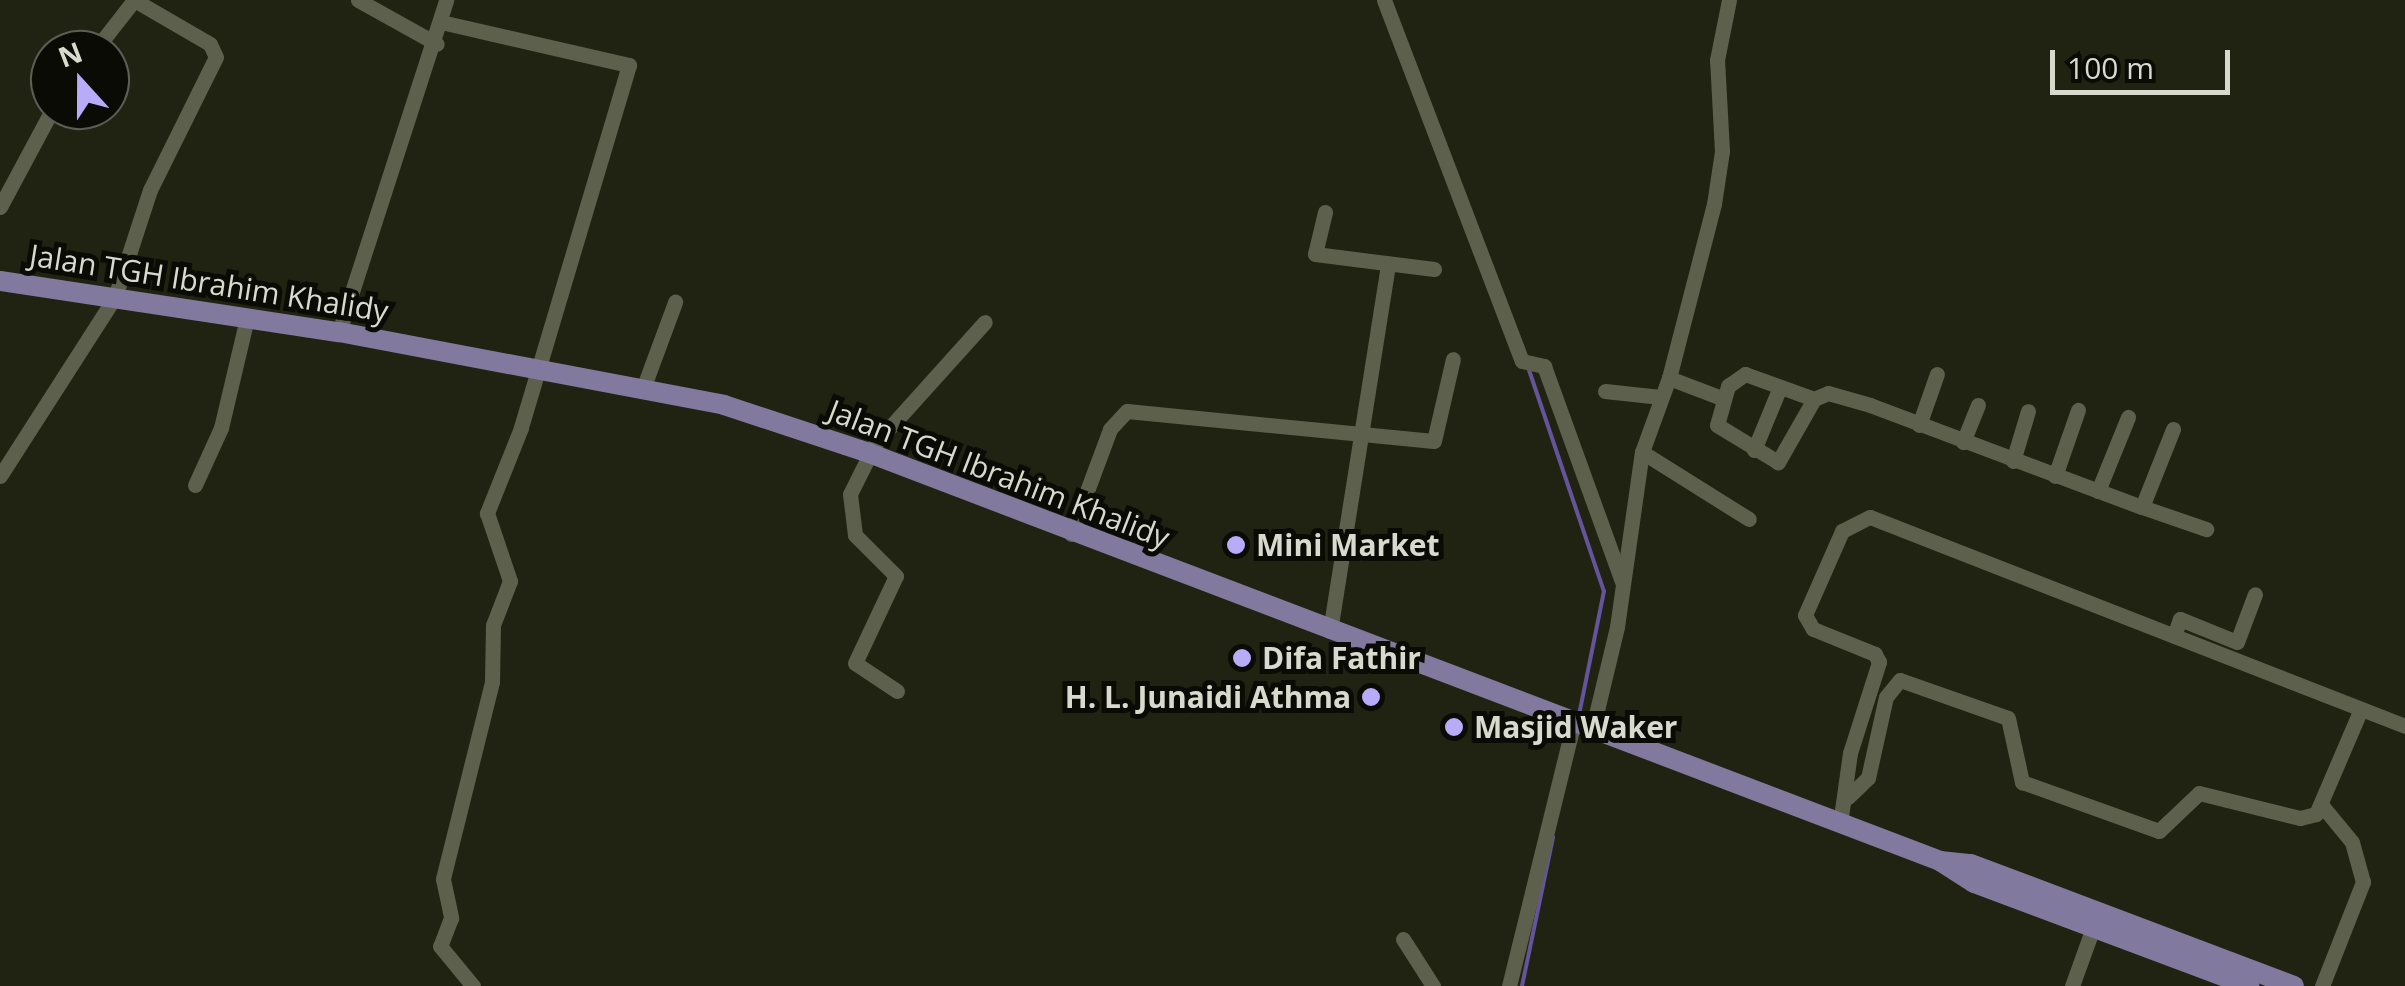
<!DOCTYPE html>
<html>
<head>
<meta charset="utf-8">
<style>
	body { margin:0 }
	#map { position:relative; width:2405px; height:986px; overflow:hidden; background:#202311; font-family:"Open Sans",sans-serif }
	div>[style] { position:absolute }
	.stream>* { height:4px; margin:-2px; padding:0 2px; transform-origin:2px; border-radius:2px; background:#63549c }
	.minor>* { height:15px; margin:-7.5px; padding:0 7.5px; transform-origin:7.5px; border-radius:7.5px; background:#5c604c }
	.major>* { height:20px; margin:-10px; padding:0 10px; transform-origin:10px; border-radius:10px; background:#817a9e }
	.dots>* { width:28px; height:28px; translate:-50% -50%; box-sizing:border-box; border:5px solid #0a0b05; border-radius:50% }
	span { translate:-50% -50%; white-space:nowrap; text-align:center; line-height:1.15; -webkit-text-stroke:10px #0a0b05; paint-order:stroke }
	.street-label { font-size:30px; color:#d8dace }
	.poi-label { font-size:30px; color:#d8dace; font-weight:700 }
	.left { translate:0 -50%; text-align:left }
	.right { translate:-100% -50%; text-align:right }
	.north { position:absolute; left:30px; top:30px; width:100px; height:100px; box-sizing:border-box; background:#0a0b05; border:2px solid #5c5e55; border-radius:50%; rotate:339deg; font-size:28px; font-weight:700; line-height:40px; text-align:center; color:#d8dace }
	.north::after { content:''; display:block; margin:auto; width:35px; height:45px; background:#b8abf7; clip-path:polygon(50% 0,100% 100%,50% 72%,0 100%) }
	.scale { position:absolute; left:2050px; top:50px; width:180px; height:45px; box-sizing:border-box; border:5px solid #d8dace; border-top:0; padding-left:12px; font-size:30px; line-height:35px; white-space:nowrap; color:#d8dace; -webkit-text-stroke:8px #0a0b05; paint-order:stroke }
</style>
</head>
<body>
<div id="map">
	<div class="stream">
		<i style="left:1529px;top:370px;width:233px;rotate:71.3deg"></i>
		<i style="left:1604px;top:591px;width:126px;rotate:101.4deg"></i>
		<i style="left:1522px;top:986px;width:152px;rotate:-78.2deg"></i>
	</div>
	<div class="minor">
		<i style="left:358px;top:0;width:90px;rotate:29.1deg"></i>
		<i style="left:1384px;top:0;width:386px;rotate:69.1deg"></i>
		<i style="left:1522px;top:361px;width:23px;rotate:13deg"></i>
		<i style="left:1544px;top:366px;width:229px;rotate:70.1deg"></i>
		<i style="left:441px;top:22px;width:193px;rotate:12.9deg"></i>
		<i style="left:629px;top:65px;width:379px;rotate:106.6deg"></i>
		<i style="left:521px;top:428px;width:92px;rotate:111.8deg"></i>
		<i style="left:487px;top:513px;width:72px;rotate:71.3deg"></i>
		<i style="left:510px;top:581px;width:47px;rotate:111.1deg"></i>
		<i style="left:493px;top:625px;width:57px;rotate:91deg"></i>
		<i style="left:492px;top:682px;width:203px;rotate:104deg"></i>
		<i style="left:443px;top:879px;width:40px;rotate:78deg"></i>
		<i style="left:451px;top:918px;width:30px;rotate:111deg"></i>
		<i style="left:440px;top:946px;width:52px;rotate:50.5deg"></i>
		<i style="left:95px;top:50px;width:63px;rotate:-52deg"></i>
		<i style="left:0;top:207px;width:110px;rotate:-61.8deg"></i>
		<i style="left:1325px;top:212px;width:43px;rotate:103.4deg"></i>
		<i style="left:1315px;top:254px;width:120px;rotate:7.2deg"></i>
		<i style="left:339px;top:332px;width:349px;rotate:-72.1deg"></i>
		<i style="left:1669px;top:378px;width:59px;rotate:20.9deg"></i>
		<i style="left:644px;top:386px;width:90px;rotate:-69.7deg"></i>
		<i style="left:1605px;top:391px;width:56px;rotate:6.1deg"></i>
		<i style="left:1814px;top:399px;width:73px;rotate:119.7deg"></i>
		<i style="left:1778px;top:462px;width:71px;rotate:-148.8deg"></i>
		<i style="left:1717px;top:425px;width:41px;rotate:-74.2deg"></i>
		<i style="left:1728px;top:386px;width:21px;rotate:-35deg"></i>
		<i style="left:1745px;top:374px;width:73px;rotate:19.9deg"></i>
		<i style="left:1814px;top:399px;width:15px;rotate:-23deg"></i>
		<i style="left:1828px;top:393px;width:44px;rotate:15.9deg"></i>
		<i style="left:1870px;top:405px;width:290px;rotate:20.6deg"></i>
		<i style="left:2142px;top:507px;width:84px;rotate:-68.3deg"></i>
		<i style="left:1919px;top:425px;width:54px;rotate:-70.6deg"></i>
		<i style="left:1963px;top:442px;width:40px;rotate:-68deg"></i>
		<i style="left:1754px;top:450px;width:68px;rotate:-67.6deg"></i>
		<i style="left:1642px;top:452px;width:126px;rotate:32.1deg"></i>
		<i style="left:2013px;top:461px;width:52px;rotate:-73.3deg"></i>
		<i style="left:0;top:476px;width:213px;rotate:-57.3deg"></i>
		<i style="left:115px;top:297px;width:113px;rotate:-71.9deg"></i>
		<i style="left:150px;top:190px;width:148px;rotate:-63.6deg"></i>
		<i style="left:216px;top:57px;width:14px;rotate:-115deg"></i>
		<i style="left:210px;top:44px;width:88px;rotate:-149.9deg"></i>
		<i style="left:2055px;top:476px;width:70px;rotate:-70.8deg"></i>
		<i style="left:195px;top:485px;width:63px;rotate:-65.5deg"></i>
		<i style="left:221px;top:428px;width:113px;rotate:-76.7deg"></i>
		<i style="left:2098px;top:491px;width:80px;rotate:-67.9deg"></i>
		<i style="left:2142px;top:507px;width:68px;rotate:19deg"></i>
		<i style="left:1071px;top:534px;width:112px;rotate:-69.6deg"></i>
		<i style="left:1110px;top:429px;width:25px;rotate:-47deg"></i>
		<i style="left:1127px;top:411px;width:308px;rotate:5.6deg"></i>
		<i style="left:1434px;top:441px;width:84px;rotate:-77deg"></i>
		<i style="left:1330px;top:631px;width:372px;rotate:-81deg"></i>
		<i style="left:2174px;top:636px;width:18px;rotate:-71deg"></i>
		<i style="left:2180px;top:619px;width:61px;rotate:22deg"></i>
		<i style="left:2237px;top:642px;width:51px;rotate:-69.4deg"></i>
		<i style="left:897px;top:691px;width:50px;rotate:-146.3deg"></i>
		<i style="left:855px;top:663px;width:96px;rotate:-64.8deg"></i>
		<i style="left:896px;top:576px;width:58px;rotate:-135deg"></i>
		<i style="left:855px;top:535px;width:41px;rotate:-97deg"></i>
		<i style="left:850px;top:494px;width:56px;rotate:-63.4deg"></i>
		<i style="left:875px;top:444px;width:164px;rotate:-48deg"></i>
		<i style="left:1592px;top:731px;width:107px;rotate:-76.5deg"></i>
		<i style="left:1617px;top:627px;width:177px;rotate:-81.9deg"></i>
		<i style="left:1642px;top:452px;width:79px;rotate:-70deg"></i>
		<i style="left:1669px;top:378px;width:180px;rotate:-75.5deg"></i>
		<i style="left:1714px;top:204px;width:54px;rotate:-81.4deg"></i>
		<i style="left:1722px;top:151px;width:91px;rotate:-93.1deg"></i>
		<i style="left:1717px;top:60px;width:61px;rotate:-78.7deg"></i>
		<i style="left:1848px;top:797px;width:28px;rotate:-44deg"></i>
		<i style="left:1868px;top:778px;width:83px;rotate:-77.5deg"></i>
		<i style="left:1886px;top:697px;width:22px;rotate:-51deg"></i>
		<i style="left:1900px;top:680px;width:114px;rotate:19.4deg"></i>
		<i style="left:2008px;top:718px;width:66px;rotate:77.7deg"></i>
		<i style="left:2022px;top:782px;width:145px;rotate:19.7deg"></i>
		<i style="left:2159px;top:831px;width:55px;rotate:-43.5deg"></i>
		<i style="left:2199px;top:793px;width:104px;rotate:13.9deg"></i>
		<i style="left:2300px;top:818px;width:16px;rotate:-14deg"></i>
		<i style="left:2316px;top:814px;width:114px;rotate:-66.8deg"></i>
		<i style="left:1840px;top:824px;width:72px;rotate:-82deg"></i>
		<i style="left:1850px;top:753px;width:96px;rotate:-72.3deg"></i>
		<i style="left:1879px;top:662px;width:9px;rotate:-117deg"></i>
		<i style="left:1875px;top:654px;width:67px;rotate:-158deg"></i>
		<i style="left:1813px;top:629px;width:16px;rotate:-120deg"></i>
		<i style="left:1805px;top:615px;width:92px;rotate:-66.2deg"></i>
		<i style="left:1842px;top:531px;width:31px;rotate:-27deg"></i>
		<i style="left:1870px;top:517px;width:574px;rotate:21.34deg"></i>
		<i style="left:1403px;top:939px;width:56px;rotate:57.4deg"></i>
		<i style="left:1509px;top:986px;width:269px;rotate:-76.2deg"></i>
		<i style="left:2072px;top:986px;width:65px;rotate:-70.2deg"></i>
		<i style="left:2322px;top:986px;width:112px;rotate:-68.5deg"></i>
		<i style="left:2363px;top:882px;width:41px;rotate:-105.4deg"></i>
		<i style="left:2352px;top:842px;width:45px;rotate:-129.6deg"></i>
	</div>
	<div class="major">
		<i style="left:0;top:281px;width:343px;rotate:8.6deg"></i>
		<i style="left:339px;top:332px;width:392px;rotate:10.7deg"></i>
		<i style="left:724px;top:405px;width:153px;rotate:18.3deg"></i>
		<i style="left:869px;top:453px;width:1146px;rotate:20.85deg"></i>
		<i style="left:1940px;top:861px;width:40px;rotate:32.9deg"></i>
		<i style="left:1974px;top:883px;width:294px;rotate:20.5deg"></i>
		<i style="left:1940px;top:861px;width:31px;rotate:6deg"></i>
		<i style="left:1971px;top:864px;width:345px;rotate:20.7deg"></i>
	</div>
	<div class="dots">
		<i style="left:1236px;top:545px;background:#b8abf7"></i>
		<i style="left:1242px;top:658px;background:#b8abf7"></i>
		<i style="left:1371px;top:697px;background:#b8abf7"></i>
		<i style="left:1454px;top:727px;background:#b8abf7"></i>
	</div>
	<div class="street-label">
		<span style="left:209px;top:283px;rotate:9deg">Jalan TGH Ibrahim Khalidy</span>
		<span style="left:999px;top:474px;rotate:21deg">Jalan TGH Ibrahim Khalidy</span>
	</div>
	<div class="poi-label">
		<span class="left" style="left:1256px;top:545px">Mini Market</span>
		<span class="left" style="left:1262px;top:658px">Difa Fathir</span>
		<span class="right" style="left:1351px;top:697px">H. L. Junaidi Athma</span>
		<span class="left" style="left:1474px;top:727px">Masjid Waker</span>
	</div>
	<div class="north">N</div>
	<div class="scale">100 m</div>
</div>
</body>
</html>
